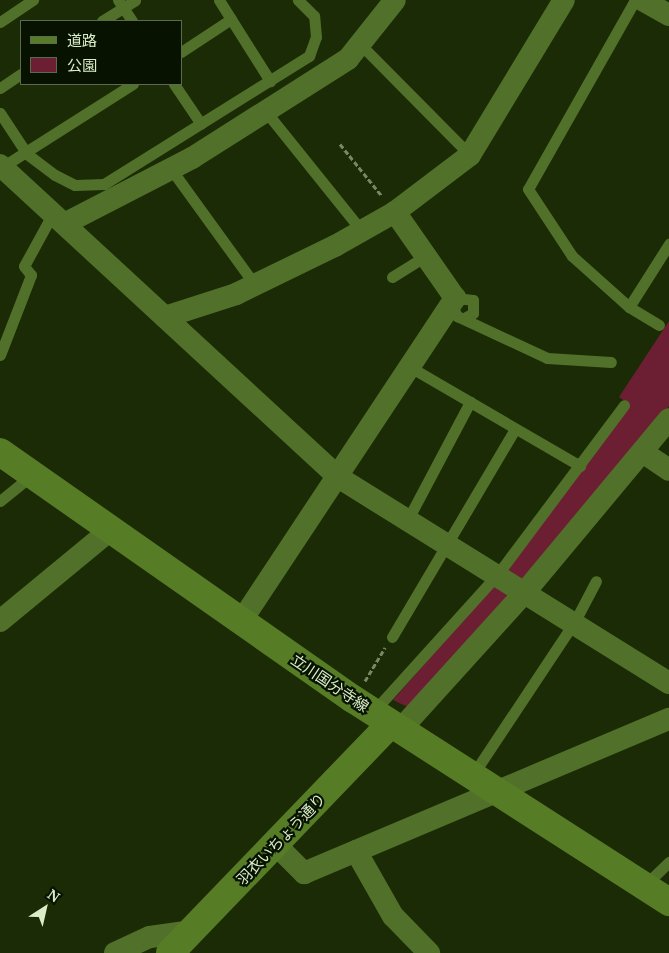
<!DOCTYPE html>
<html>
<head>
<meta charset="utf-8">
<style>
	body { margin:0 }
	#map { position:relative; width:669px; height:953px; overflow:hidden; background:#1b2b05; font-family:"Noto Serif","Noto Sans JP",serif }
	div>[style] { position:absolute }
	.green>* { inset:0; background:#6c1f32 }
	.path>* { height:3px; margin-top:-1.5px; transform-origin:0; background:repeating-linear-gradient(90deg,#778963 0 5px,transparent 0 7.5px) }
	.lane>* { height:11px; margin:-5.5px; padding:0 5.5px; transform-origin:5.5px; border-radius:5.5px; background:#51712a }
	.street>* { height:22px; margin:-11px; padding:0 11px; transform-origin:11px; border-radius:11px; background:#51712a }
	.secondary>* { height:28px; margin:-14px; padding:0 14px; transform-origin:14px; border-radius:14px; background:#577c26 }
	span { translate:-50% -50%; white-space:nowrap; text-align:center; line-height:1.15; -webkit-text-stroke:4.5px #071200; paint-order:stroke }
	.street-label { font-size:15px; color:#daedc8 }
	.legend { position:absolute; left:20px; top:20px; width:162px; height:65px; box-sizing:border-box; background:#071200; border:1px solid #5b6a50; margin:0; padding:6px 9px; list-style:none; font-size:15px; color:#daedc8 }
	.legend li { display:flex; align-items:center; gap:10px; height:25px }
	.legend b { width:25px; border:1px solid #5b6a50 }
	.north { position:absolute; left:20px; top:883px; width:50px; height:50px; -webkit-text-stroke:4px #071200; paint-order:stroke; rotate:35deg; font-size:14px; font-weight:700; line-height:20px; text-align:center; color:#daedc8 }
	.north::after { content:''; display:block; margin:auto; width:18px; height:22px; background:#daedc8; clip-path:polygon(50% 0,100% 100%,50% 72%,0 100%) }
</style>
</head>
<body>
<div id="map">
	<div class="green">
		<i style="clip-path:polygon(669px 321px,669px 406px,644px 445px,523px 584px,505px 570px,630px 405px,619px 397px)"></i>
		<i style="clip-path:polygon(495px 584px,511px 594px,412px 709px,393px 700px)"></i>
	</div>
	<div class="path">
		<i style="left:340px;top:144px;width:67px;rotate:51.1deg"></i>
		<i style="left:365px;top:681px;width:39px;rotate:-59deg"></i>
	</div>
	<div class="lane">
		<i style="left:118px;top:0;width:25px;rotate:56deg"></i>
		<i style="left:219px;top:0;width:96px;rotate:57.8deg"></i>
		<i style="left:635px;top:0;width:217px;rotate:119.5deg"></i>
		<i style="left:528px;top:189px;width:80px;rotate:56.7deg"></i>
		<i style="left:572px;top:256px;width:76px;rotate:41.8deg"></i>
		<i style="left:629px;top:307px;width:35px;rotate:31deg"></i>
		<i style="left:102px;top:21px;width:39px;rotate:-32deg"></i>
		<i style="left:0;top:22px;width:40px;rotate:-34deg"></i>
		<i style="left:361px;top:45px;width:155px;rotate:45.3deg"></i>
		<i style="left:181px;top:52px;width:60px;rotate:-33.4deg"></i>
		<i style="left:174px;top:84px;width:48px;rotate:56deg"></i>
		<i style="left:0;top:88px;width:25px;rotate:-34deg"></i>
		<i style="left:0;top:113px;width:49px;rotate:56.6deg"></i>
		<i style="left:27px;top:154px;width:35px;rotate:37deg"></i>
		<i style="left:55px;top:175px;width:22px;rotate:27deg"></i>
		<i style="left:75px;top:185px;width:29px;rotate:-2deg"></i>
		<i style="left:104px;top:184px;width:242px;rotate:-32deg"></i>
		<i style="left:309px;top:56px;width:20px;rotate:-70deg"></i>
		<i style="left:316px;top:37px;width:21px;rotate:-95deg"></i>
		<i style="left:314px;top:16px;width:23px;rotate:-135deg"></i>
		<i style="left:267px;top:113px;width:151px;rotate:51.2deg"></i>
		<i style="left:2px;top:167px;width:155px;rotate:-32.4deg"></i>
		<i style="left:171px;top:169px;width:143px;rotate:54.1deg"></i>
		<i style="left:392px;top:277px;width:40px;rotate:-32deg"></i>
		<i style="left:455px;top:298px;width:18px;rotate:6deg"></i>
		<i style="left:473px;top:300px;width:13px;rotate:90deg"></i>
		<i style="left:473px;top:313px;width:8px;rotate:150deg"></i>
		<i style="left:451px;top:305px;width:13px;rotate:61deg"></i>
		<i style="left:457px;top:316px;width:99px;rotate:25deg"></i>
		<i style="left:547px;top:358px;width:64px;rotate:3.6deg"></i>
		<i style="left:629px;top:307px;width:75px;rotate:-57.6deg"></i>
		<i style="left:0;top:355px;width:86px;rotate:-68.8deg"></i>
		<i style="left:31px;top:275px;width:11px;rotate:-128deg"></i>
		<i style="left:24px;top:266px;width:60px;rotate:-61.3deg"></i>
		<i style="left:410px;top:367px;width:197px;rotate:30.2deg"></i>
		<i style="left:0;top:501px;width:41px;rotate:-39.1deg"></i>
		<i style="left:407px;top:521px;width:135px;rotate:-62.1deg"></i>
		<i style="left:392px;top:637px;width:242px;rotate:-59.4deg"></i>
		<i style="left:373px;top:712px;width:185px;rotate:-47.9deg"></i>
		<i style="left:497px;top:575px;width:212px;rotate:-53.2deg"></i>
		<i style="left:472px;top:776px;width:186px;rotate:-56.4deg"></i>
		<i style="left:575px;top:621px;width:45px;rotate:-62.3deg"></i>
		<i style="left:644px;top:886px;width:35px;rotate:-44deg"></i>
	</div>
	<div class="street">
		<i style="left:642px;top:0;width:31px;rotate:29deg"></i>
		<i style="left:0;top:165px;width:460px;rotate:42.7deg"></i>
		<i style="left:338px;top:477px;width:390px;rotate:31.9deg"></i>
		<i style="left:66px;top:223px;width:142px;rotate:-27.3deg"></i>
		<i style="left:192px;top:158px;width:185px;rotate:-32.4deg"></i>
		<i style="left:348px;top:59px;width:75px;rotate:-51.5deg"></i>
		<i style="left:165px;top:317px;width:75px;rotate:-17.9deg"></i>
		<i style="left:236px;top:294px;width:110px;rotate:-25.9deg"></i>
		<i style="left:335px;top:246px;width:69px;rotate:-29.5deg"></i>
		<i style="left:395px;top:212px;width:94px;rotate:-37.2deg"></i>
		<i style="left:470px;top:155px;width:181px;rotate:-58.8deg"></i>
		<i style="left:644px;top:453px;width:30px;rotate:34deg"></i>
		<i style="left:0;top:621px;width:141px;rotate:-39.5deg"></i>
		<i style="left:240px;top:623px;width:390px;rotate:-56.5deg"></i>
		<i style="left:455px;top:298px;width:105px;rotate:-124.9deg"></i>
		<i style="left:400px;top:730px;width:186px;rotate:-47.8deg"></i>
		<i style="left:525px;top:592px;width:225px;rotate:-50.2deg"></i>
		<i style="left:276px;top:845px;width:40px;rotate:45deg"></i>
		<i style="left:304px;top:873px;width:396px;rotate:-22.9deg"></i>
		<i style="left:356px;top:851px;width:75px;rotate:60.4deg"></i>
		<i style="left:393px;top:916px;width:52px;rotate:45.8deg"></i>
		<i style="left:115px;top:953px;width:38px;rotate:-25deg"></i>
		<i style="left:150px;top:937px;width:41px;rotate:-8.3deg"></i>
	</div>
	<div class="secondary">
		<i style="left:0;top:452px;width:431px;rotate:35deg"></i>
		<i style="left:353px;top:699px;width:376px;rotate:32.7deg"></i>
		<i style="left:170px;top:953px;width:318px;rotate:-46.1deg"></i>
	</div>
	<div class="street-label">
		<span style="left:330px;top:683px;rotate:34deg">立川国分寺線</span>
		<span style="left:281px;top:839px;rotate:-46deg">羽衣いちょう通り</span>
	</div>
	<ul class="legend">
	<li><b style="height:6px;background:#577c26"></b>道路</li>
	<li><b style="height:14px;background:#6c1f32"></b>公園</li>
	</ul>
	<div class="north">N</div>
</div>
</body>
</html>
